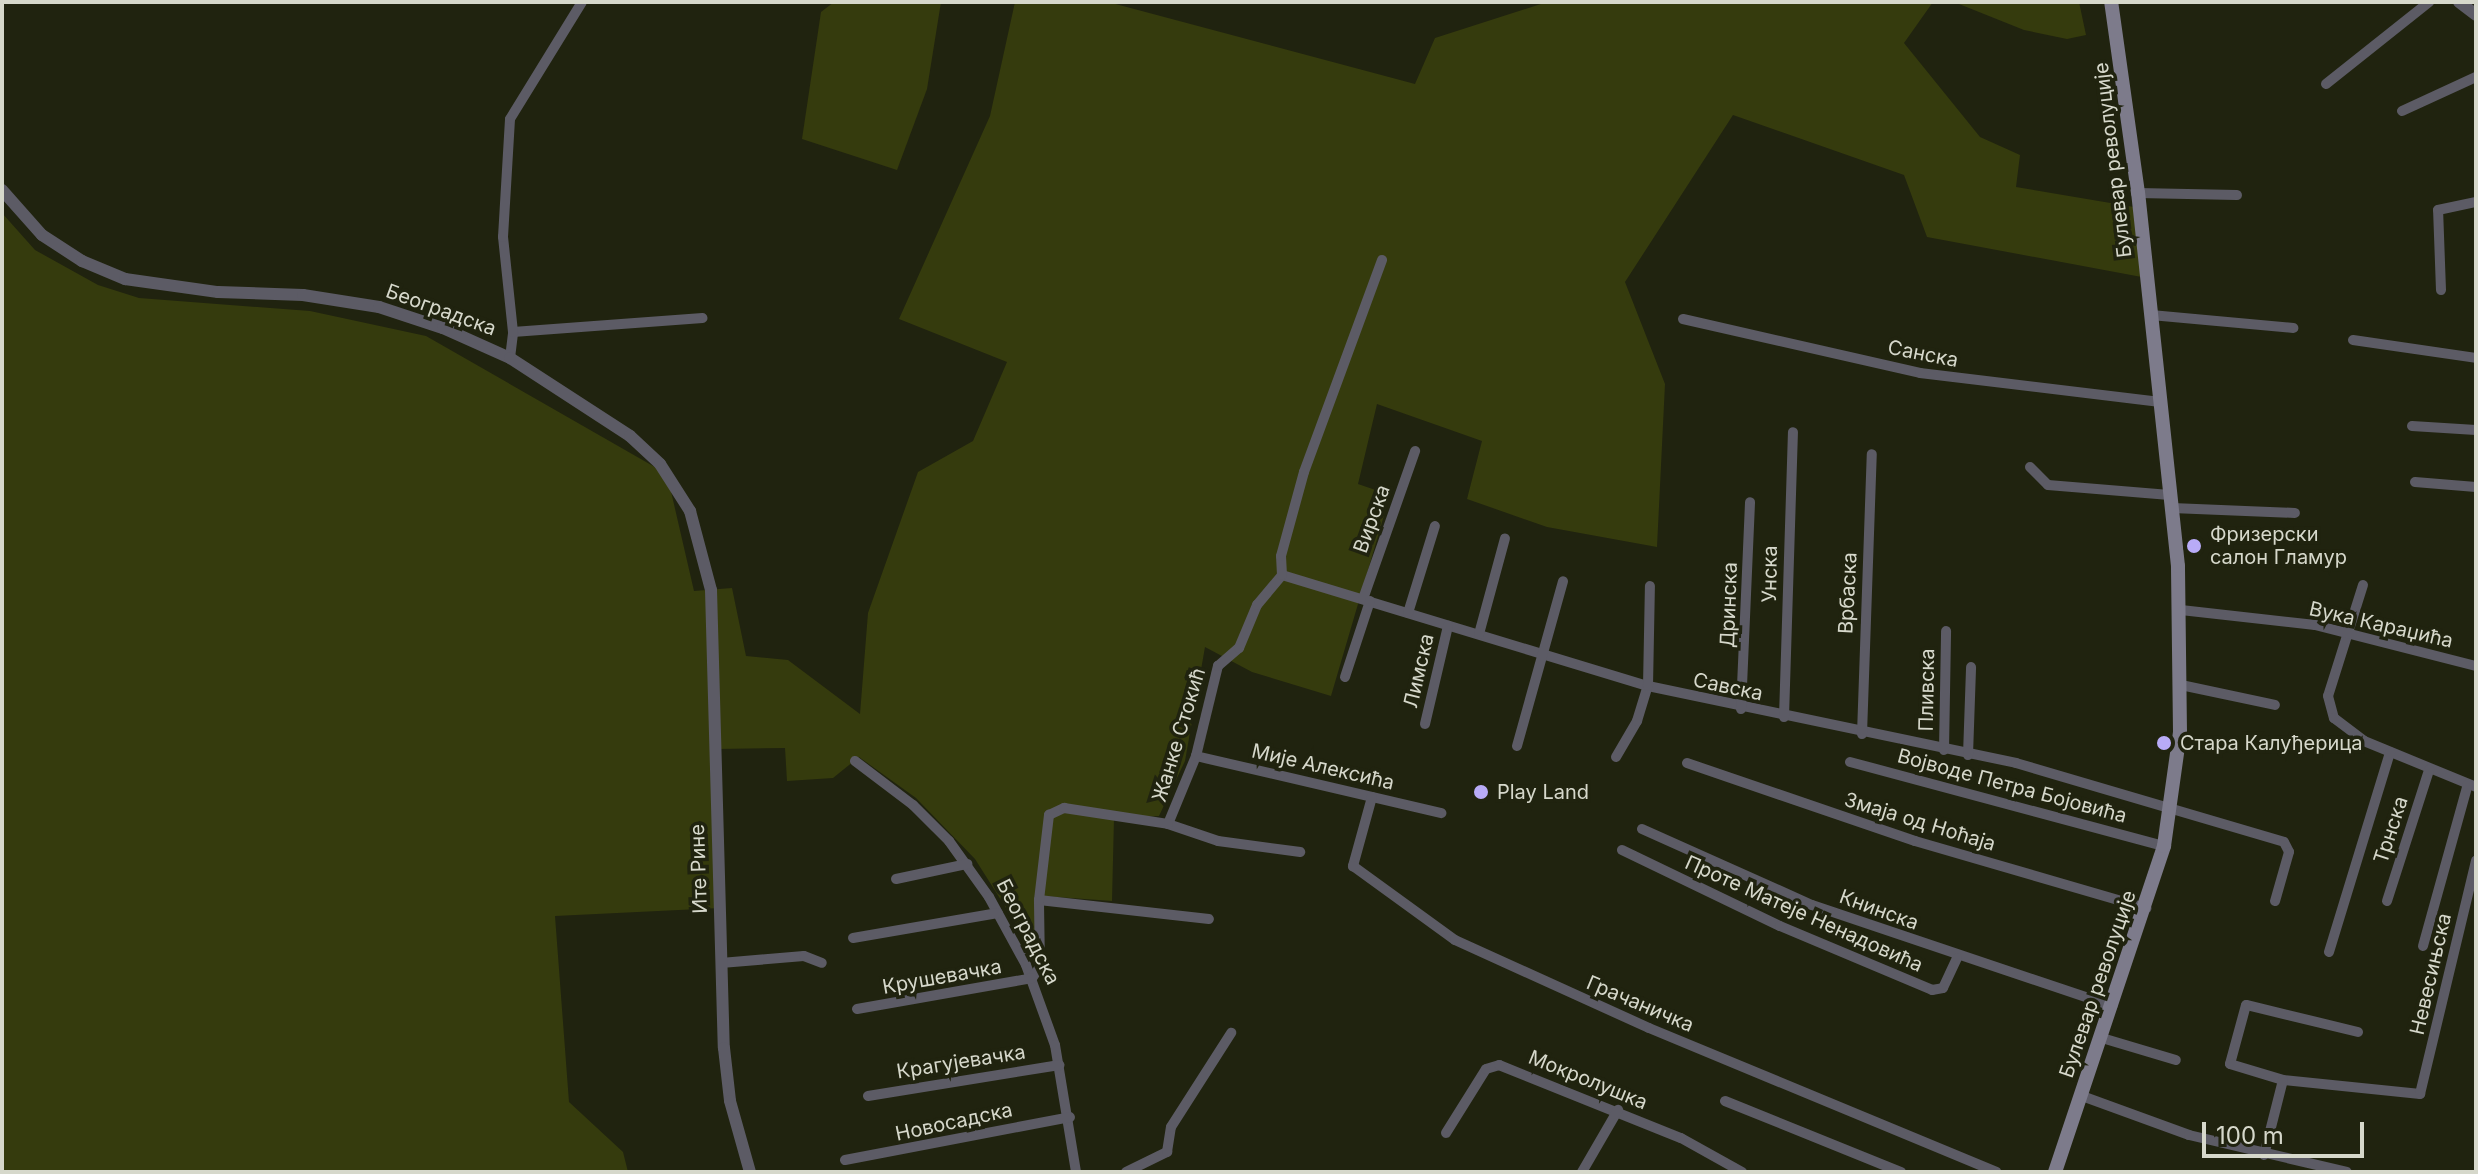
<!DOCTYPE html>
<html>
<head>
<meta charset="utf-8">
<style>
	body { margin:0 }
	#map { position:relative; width:2478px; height:1174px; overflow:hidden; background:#20230f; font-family:Inter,sans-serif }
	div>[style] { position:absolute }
	.green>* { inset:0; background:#353b0d }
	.minor>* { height:10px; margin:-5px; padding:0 5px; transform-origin:5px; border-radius:5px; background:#5c5b65 }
	.tertiary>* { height:12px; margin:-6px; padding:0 6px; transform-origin:6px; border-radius:6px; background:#5c5b65 }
	.secondary>* { height:14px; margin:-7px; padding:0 7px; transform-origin:7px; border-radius:7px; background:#7d7b8b }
	.dots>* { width:22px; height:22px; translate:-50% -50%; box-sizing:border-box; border:4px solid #20230f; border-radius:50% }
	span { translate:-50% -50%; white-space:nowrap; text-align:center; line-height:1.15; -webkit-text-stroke:7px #20230f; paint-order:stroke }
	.street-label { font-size:20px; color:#d6d8cb }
	.poi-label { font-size:20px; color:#d6d8cb }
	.left { translate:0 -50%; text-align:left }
	.frame { position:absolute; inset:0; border:4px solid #d6d8cb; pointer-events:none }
	.scale { position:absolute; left:2202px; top:1122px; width:162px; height:36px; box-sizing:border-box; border:4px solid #d6d8cb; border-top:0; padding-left:10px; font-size:24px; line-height:28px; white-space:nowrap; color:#d6d8cb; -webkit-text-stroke:6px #20230f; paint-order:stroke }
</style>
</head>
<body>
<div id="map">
	<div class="green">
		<i style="clip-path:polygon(834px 2px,941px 2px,927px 89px,897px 170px,802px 139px,821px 12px)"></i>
		<i style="clip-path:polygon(1015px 2px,1108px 2px,1415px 84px,1435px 38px,1547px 2px,1933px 2px,1904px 43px,1980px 137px,2020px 155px,2016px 187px,2140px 208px,2147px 278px,1927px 237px,1904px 175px,1733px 115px,1625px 282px,1665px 384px,1657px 547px,1547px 527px,1467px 499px,1482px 441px,1377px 404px,1358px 484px,1390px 495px,1331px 696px,1252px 672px,1205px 647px,1185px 761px,1159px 816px,1114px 818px,1112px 901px,1043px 896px,1032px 949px,975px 859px,916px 798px,859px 757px,833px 778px,787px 781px,785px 748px,716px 749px,720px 908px,555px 916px,569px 1102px,623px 1152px,628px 1172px,2px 1172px,2px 213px,35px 250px,98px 285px,139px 298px,310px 311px,426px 336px,667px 474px,694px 591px,732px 588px,746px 656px,788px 660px,860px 714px,868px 613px,918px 472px,973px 441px,1007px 362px,899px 319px,990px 116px)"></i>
		<i style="clip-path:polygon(1954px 2px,2079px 2px,2086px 35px,2067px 39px,2024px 30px)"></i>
	</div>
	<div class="minor">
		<i style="left:2326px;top:84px;width:132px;rotate:-38.5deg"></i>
		<i style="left:2402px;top:111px;width:81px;rotate:-24.7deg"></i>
		<i style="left:2138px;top:193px;width:99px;rotate:1.2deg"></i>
		<i style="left:2441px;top:290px;width:80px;rotate:-92.1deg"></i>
		<i style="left:2438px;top:210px;width:39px;rotate:-12deg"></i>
		<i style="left:2151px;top:315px;width:143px;rotate:5.2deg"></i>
		<i style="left:1683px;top:319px;width:243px;rotate:12.8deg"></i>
		<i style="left:1920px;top:373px;width:242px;rotate:6.9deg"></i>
		<i style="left:513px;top:332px;width:190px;rotate:-4.2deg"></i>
		<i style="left:2353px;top:340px;width:124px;rotate:8.3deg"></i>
		<i style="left:510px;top:358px;width:26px;rotate:-83deg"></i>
		<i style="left:513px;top:332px;width:96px;rotate:-96deg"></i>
		<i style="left:503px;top:237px;width:118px;rotate:-86.6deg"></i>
		<i style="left:510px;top:119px;width:137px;rotate:-58.4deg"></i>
		<i style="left:2412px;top:426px;width:64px;rotate:3.6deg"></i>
		<i style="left:2030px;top:467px;width:25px;rotate:45deg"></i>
		<i style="left:2048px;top:485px;width:122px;rotate:4.7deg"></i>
		<i style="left:2415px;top:482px;width:61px;rotate:4.7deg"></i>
		<i style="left:2172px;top:508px;width:123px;rotate:2.3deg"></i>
		<i style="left:1282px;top:575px;width:382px;rotate:16.9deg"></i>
		<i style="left:1648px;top:686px;width:376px;rotate:11.8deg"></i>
		<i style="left:2016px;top:763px;width:279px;rotate:16.4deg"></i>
		<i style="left:2284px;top:842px;width:11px;rotate:63deg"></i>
		<i style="left:2289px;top:852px;width:51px;rotate:105.9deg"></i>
		<i style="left:2363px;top:585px;width:116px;rotate:107.5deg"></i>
		<i style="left:2328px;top:696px;width:23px;rotate:75deg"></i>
		<i style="left:2334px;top:718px;width:38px;rotate:37deg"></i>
		<i style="left:2364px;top:741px;width:121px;rotate:22.3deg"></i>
		<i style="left:1363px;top:599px;width:157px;rotate:-70.6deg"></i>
		<i style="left:2181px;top:610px;width:135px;rotate:6.4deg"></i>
		<i style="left:2315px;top:625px;width:166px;rotate:14.3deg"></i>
		<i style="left:1408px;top:613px;width:91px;rotate:-72.8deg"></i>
		<i style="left:1479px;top:634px;width:99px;rotate:-74.8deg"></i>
		<i style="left:1345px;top:677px;width:80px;rotate:-71.8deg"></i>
		<i style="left:2181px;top:685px;width:96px;rotate:12deg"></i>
		<i style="left:1741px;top:709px;width:207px;rotate:-87.5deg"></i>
		<i style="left:1784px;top:717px;width:285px;rotate:-88.2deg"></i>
		<i style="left:1425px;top:724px;width:101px;rotate:-76.8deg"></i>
		<i style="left:1862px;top:734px;width:280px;rotate:-88deg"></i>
		<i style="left:1517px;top:746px;width:171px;rotate:-74.4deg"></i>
		<i style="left:1944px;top:750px;width:119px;rotate:-89deg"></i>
		<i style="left:1968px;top:755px;width:88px;rotate:-88deg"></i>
		<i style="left:1196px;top:756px;width:252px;rotate:13.1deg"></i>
		<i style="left:1616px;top:757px;width:42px;rotate:-59.7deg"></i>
		<i style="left:1637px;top:721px;width:37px;rotate:-73deg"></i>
		<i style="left:1648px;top:686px;width:100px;rotate:-88.9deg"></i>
		<i style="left:855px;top:761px;width:73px;rotate:37.2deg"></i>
		<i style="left:913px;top:805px;width:51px;rotate:45deg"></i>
		<i style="left:949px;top:841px;width:69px;rotate:54.5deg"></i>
		<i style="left:989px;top:897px;width:77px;rotate:61.4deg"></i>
		<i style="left:1026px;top:965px;width:85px;rotate:70.1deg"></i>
		<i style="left:1055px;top:1045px;width:129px;rotate:80.6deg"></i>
		<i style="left:1850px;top:762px;width:325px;rotate:15deg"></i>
		<i style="left:1687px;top:763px;width:241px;rotate:18.9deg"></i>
		<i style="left:1915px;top:841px;width:241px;rotate:16.2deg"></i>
		<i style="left:1372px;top:797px;width:72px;rotate:105.4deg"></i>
		<i style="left:1353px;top:866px;width:126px;rotate:36deg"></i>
		<i style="left:1455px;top:940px;width:213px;rotate:24.4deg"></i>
		<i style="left:1649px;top:1028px;width:376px;rotate:22.5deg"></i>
		<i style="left:1168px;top:824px;width:74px;rotate:-67.6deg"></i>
		<i style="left:1196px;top:756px;width:93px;rotate:-76.3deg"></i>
		<i style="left:1218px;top:666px;width:28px;rotate:-41deg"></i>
		<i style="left:1239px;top:648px;width:47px;rotate:-67.3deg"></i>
		<i style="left:1257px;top:605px;width:39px;rotate:-50deg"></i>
		<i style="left:1282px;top:575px;width:19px;rotate:-93deg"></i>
		<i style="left:1281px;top:556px;width:87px;rotate:-74.7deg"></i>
		<i style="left:1304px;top:472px;width:226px;rotate:-69.8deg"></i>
		<i style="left:1168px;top:824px;width:53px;rotate:18.8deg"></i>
		<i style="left:1218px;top:841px;width:83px;rotate:7.6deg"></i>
		<i style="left:1642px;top:829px;width:186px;rotate:24.1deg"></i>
		<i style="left:1812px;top:905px;width:317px;rotate:18.6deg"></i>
		<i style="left:1622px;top:850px;width:175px;rotate:25.7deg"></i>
		<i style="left:1780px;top:926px;width:165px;rotate:22.8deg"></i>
		<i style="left:1932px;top:990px;width:11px;rotate:-10deg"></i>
		<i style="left:1943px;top:988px;width:33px;rotate:-65deg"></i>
		<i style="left:896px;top:879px;width:73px;rotate:-11.9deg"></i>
		<i style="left:1039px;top:900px;width:171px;rotate:6.4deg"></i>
		<i style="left:2387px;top:901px;width:138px;rotate:-72.2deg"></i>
		<i style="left:853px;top:938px;width:147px;rotate:-9.8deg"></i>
		<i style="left:2423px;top:946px;width:168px;rotate:-74.5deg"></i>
		<i style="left:2329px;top:952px;width:209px;rotate:-73deg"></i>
		<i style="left:721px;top:963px;width:83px;rotate:-4.8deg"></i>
		<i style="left:804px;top:956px;width:19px;rotate:21deg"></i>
		<i style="left:1032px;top:978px;width:14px;rotate:-54deg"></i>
		<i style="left:1040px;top:967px;width:67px;rotate:-90.9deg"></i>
		<i style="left:1039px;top:900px;width:86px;rotate:-83.3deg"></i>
		<i style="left:1049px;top:815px;width:17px;rotate:-25deg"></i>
		<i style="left:1064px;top:808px;width:105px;rotate:8.7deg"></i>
		<i style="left:857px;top:1009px;width:178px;rotate:-10deg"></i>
		<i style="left:2358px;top:1032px;width:115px;rotate:-166.4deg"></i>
		<i style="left:2246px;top:1005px;width:61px;rotate:105.2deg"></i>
		<i style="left:2230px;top:1064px;width:55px;rotate:16.8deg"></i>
		<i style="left:2283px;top:1080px;width:138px;rotate:5.8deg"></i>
		<i style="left:2420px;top:1094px;width:240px;rotate:-76.5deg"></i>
		<i style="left:2102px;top:1038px;width:77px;rotate:16.6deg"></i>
		<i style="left:868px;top:1096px;width:194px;rotate:-9.2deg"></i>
		<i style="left:2082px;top:1096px;width:114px;rotate:20deg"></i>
		<i style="left:2189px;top:1135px;width:162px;rotate:13.2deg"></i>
		<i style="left:1725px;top:1101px;width:190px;rotate:22deg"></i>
		<i style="left:1446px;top:1133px;width:75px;rotate:-58deg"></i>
		<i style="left:1486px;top:1069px;width:14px;rotate:-17deg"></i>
		<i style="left:1499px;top:1065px;width:196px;rotate:21.9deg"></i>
		<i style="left:1681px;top:1138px;width:70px;rotate:29.1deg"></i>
		<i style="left:2264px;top:1155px;width:77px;rotate:-75.8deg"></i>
		<i style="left:845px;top:1160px;width:229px;rotate:-10.8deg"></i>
		<i style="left:1126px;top:1172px;width:46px;rotate:-26deg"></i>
		<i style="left:1167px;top:1152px;width:25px;rotate:-81deg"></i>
		<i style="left:1171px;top:1127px;width:112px;rotate:-57.4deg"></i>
		<i style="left:1582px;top:1172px;width:72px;rotate:-59.9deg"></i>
	</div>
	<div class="tertiary">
		<i style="left:2459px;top:2px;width:21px;rotate:37deg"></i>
		<i style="left:2px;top:190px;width:60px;rotate:48.4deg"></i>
		<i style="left:42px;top:235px;width:48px;rotate:33deg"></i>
		<i style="left:82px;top:261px;width:47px;rotate:22.7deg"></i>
		<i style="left:125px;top:279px;width:94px;rotate:8deg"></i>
		<i style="left:218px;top:292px;width:85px;rotate:2deg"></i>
		<i style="left:303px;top:295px;width:77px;rotate:9deg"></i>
		<i style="left:379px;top:307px;width:67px;rotate:18.2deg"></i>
		<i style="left:443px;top:328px;width:73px;rotate:24.1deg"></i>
		<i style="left:510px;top:358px;width:143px;rotate:33deg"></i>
		<i style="left:630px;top:436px;width:41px;rotate:43deg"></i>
		<i style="left:660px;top:464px;width:56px;rotate:57.4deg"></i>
		<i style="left:690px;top:511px;width:82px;rotate:75.1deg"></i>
		<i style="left:711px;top:590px;width:458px;rotate:88.4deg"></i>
		<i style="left:724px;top:1048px;width:53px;rotate:83.5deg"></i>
		<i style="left:730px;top:1101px;width:74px;rotate:74.3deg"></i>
	</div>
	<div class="secondary">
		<i style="left:2055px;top:1172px;width:344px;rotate:-71.5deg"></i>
		<i style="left:2164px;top:846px;width:115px;rotate:-82deg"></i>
		<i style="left:2180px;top:732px;width:166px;rotate:-90.7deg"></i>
		<i style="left:2178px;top:566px;width:375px;rotate:-96.1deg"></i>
		<i style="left:2138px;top:193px;width:193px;rotate:-98deg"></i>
	</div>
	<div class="dots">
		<i style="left:2194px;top:546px;background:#b8abf7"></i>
		<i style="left:2164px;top:743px;background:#b8abf7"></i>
		<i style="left:1481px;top:792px;background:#b8abf7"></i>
	</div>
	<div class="street-label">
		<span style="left:2113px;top:160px;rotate:-97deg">Булевар револуције</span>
		<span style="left:441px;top:310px;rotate:20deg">Београдска</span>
		<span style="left:1923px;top:354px;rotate:11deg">Санска</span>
		<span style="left:1372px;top:519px;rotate:-70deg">Вирска</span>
		<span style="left:1770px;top:574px;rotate:-89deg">Унска</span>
		<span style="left:1848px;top:593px;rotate:-87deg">Врбаска</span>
		<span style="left:1729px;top:605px;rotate:-88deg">Дринска</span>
		<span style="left:2381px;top:625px;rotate:13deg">Вука Караџића</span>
		<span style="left:1419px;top:671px;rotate:-77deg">Лимска</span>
		<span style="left:1728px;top:687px;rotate:12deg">Савска</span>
		<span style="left:1927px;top:690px;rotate:-89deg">Пливска</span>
		<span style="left:1179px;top:735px;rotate:-73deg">Жанке Стокић</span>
		<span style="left:1323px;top:767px;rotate:13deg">Мије Алексића</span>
		<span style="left:2012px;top:786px;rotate:15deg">Војводе Петра Бојовића</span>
		<span style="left:1920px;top:822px;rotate:17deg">Змаја од Ноћаја</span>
		<span style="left:2391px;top:830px;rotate:-72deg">Трнска</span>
		<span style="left:699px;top:869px;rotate:-92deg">Ите Рине</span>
		<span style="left:1879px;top:910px;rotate:20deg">Книнска</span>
		<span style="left:1804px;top:914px;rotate:24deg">Проте Матеје Ненадовића</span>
		<span style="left:1028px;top:932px;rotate:63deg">Београдска</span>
		<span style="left:2431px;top:974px;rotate:-77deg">Невесињска</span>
		<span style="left:942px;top:977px;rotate:-10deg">Крушевачка</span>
		<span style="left:2098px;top:984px;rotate:-71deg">Булевар револуције</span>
		<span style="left:1640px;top:1004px;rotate:23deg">Грачаничка</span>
		<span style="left:961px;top:1062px;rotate:-9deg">Крагујевачка</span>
		<span style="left:1588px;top:1080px;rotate:22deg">Мокролушка</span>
		<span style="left:954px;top:1122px;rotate:-12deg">Новосадска</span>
	</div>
	<div class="poi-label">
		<span class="left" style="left:2210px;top:546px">Фризерски<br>салон Гламур</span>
		<span class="left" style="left:2180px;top:743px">Стара Калуђерица</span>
		<span class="left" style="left:1497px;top:792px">Play Land</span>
	</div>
	<div class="frame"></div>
	<div class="scale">100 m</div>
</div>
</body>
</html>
